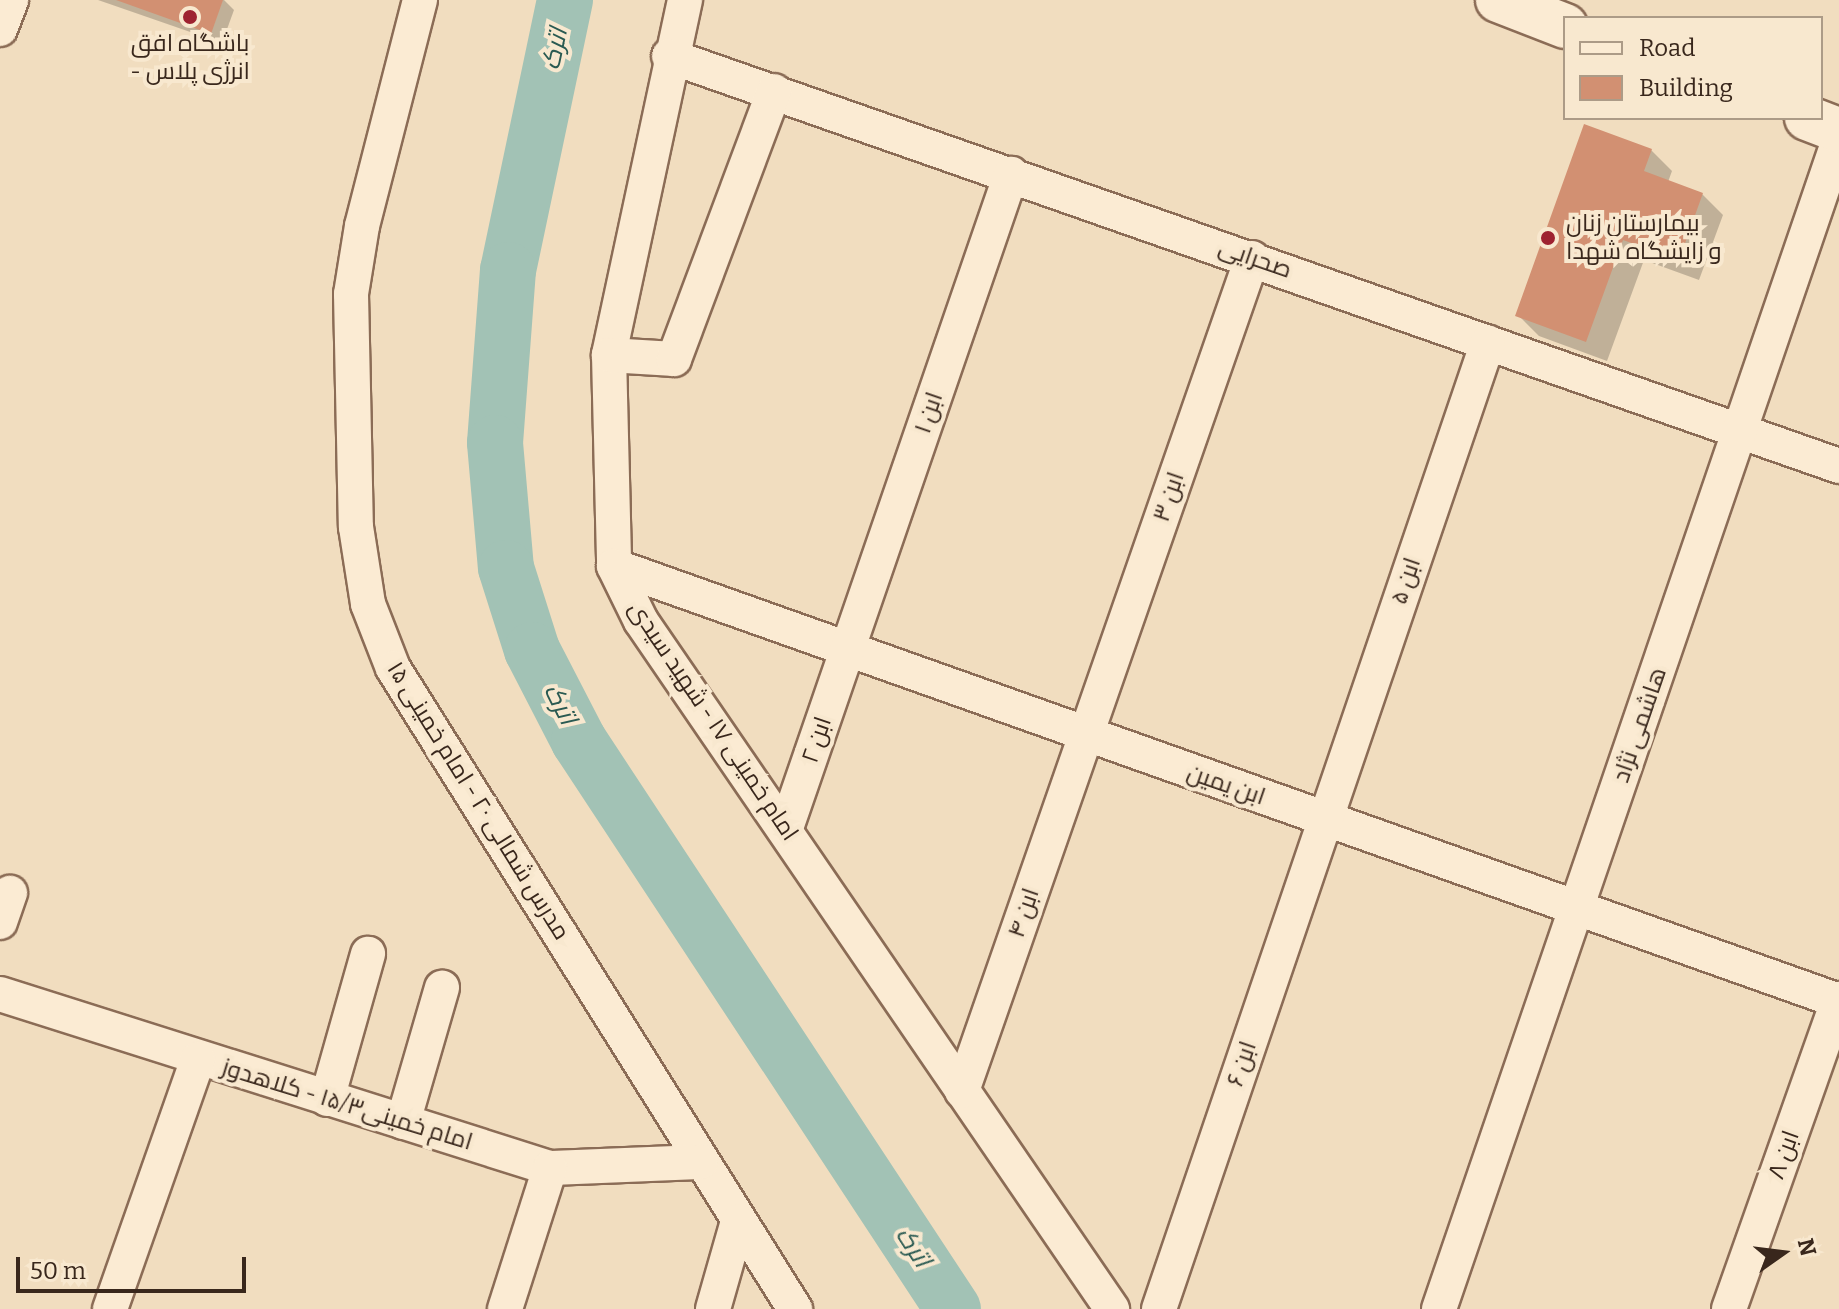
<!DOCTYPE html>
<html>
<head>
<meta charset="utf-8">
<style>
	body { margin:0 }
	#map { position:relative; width:1839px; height:1309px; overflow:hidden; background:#f1ddbf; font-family:Bitter,Cairo,serif }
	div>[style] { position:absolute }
	.shadow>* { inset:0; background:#0003 }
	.river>* { height:56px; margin:-28px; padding:0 28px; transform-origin:28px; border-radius:28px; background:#a2c2b5 }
	.building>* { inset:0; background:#d29072 }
	.roads { filter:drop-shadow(2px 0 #8b6c56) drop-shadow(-2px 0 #8b6c56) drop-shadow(0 2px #8b6c56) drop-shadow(0 -2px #8b6c56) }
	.minor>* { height:34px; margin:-17px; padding:0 17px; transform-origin:17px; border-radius:17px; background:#fbebd3 }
	.secondary>* { height:44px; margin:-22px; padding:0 22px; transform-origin:22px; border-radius:22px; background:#fbebd3 }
	.dots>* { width:22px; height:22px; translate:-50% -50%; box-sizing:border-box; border:4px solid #f8e8cf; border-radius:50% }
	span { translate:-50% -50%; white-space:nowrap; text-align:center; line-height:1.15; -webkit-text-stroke:8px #f8e8cf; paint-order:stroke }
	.poi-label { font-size:24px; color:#39271c }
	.left { translate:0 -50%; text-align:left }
	.street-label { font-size:24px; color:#39271c }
	.water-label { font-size:26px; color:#2a5a52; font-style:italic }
	.legend { position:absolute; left:1563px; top:16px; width:260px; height:104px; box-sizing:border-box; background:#f8e8cf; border:2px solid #ac9b87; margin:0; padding:10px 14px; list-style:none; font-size:24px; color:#39271c }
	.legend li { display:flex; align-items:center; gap:16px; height:40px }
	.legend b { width:40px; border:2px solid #ac9b87 }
	.north { position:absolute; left:1743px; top:1213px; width:80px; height:80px; -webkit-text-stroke:6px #f8e8cf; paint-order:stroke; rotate:76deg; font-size:22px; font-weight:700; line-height:32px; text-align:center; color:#39271c }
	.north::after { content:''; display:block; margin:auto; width:28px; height:36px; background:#39271c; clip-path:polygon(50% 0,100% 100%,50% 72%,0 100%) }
	.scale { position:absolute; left:16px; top:1257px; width:230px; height:36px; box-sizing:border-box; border:4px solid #39271c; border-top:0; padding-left:10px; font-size:24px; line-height:28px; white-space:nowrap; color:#39271c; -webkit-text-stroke:6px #f8e8cf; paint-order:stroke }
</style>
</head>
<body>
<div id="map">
	<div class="shadow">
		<i style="clip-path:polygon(98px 0,224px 0,234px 10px,222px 43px)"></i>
		<i style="clip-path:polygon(1651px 150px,1672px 171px,1668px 182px,1702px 194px,1723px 215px,1699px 280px,1644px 260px,1607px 361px,1539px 336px,1518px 315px)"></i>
	</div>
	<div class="river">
		<i style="left:565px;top:0;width:276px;rotate:101.9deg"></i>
		<i style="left:508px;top:270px;width:173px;rotate:94.3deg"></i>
		<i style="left:495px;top:443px;width:125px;rotate:85deg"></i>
		<i style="left:506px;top:568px;width:86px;rotate:72.4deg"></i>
		<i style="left:532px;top:650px;width:102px;rotate:62.7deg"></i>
		<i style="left:579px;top:741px;width:680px;rotate:56.64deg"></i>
	</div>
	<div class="building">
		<i style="clip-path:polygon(116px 0,223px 0,211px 34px)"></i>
		<i style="clip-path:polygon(1584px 124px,1652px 149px,1644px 171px,1703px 193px,1679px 260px,1623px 240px,1586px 342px,1515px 316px)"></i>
	</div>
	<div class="roads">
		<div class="minor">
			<i style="left:420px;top:0;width:233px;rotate:104.4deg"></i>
			<i style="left:362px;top:226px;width:69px;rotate:99.2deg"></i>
			<i style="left:351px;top:294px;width:233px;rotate:88.8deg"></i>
			<i style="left:356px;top:527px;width:78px;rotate:81.1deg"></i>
			<i style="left:368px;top:604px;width:69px;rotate:68.7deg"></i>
			<i style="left:393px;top:668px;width:757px;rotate:57.91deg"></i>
			<i style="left:685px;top:0;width:363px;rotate:102.1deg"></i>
			<i style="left:609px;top:355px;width:211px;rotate:88.6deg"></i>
			<i style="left:614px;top:566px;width:61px;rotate:63.9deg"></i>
			<i style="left:641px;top:621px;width:834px;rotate:55.6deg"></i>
			<i style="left:0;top:29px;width:31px;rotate:-69deg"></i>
			<i style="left:669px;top:56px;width:1240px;rotate:19.31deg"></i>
			<i style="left:609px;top:355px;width:65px;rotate:3.5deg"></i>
			<i style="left:674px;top:359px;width:286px;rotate:-69.5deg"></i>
			<i style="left:614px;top:566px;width:1300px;rotate:19.55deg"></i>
			<i style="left:786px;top:828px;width:692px;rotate:-71.01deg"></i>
			<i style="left:0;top:922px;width:31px;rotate:-71deg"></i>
			<i style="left:0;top:994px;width:577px;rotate:17.56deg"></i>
			<i style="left:550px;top:1168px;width:151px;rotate:-2.3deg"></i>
			<i style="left:962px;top:1091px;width:882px;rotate:-70.8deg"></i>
			<i style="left:327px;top:1099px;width:151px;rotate:-74.2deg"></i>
			<i style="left:403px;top:1122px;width:140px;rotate:-73.8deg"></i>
			<i style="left:110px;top:1309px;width:265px;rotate:-70.6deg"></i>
			<i style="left:505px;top:1309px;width:148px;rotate:-72.3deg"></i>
			<i style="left:713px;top:1309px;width:91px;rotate:-74.1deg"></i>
			<i style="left:1159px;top:1309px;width:1021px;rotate:-71.21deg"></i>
			<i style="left:1439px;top:1309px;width:1236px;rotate:-71.11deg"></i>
			<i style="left:1729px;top:1309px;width:329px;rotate:-70.5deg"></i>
		</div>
		<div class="secondary">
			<i style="left:1498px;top:0;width:72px;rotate:21.2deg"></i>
			<i style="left:1807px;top:118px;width:34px;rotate:21deg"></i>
		</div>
	</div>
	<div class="dots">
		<i style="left:190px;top:17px;background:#9e2230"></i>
		<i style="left:1548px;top:238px;background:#9e2230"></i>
	</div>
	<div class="poi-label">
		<span style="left:190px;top:58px">باشگاه افق<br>- انرژی پلاس</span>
		<span class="left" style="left:1566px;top:238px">بیمارستان زنان<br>و زایشگاه شهدا</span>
	</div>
	<div class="street-label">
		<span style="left:1255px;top:259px;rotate:19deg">صحرایی</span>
		<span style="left:929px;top:413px;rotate:-71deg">ابن ۱</span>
		<span style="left:1169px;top:497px;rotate:-71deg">ابن ۳</span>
		<span style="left:1406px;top:581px;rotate:-71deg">ابن ۵</span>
		<span style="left:713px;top:721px;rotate:56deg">امام خمینی ۱۷ - شهید سیدی</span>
		<span style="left:1640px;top:725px;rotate:-71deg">هاشمی نژاد</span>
		<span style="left:817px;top:740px;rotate:-71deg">ابن ۲</span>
		<span style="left:1226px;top:785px;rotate:19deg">ابن یمین</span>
		<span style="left:478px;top:801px;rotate:58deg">مدرس شمالی ۲۰ - امام خمینی ۱۵</span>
		<span style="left:1024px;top:913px;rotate:-71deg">ابن ۴</span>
		<span style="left:1242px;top:1064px;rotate:-71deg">ابن ۶</span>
		<span style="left:347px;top:1105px;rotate:17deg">امام خمینی۱۵/۳ - کلاهدوز</span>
		<span style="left:1784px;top:1155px;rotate:-70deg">ابن ۸</span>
	</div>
	<div class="water-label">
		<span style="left:555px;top:49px;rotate:-78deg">اترک</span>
		<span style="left:560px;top:704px;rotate:63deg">اترک</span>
		<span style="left:913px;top:1247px;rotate:57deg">اترک</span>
	</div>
	<ul class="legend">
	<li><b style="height:10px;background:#fbebd3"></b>Road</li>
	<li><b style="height:22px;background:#d29072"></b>Building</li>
	</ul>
	<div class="north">N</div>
	<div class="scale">50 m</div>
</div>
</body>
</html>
